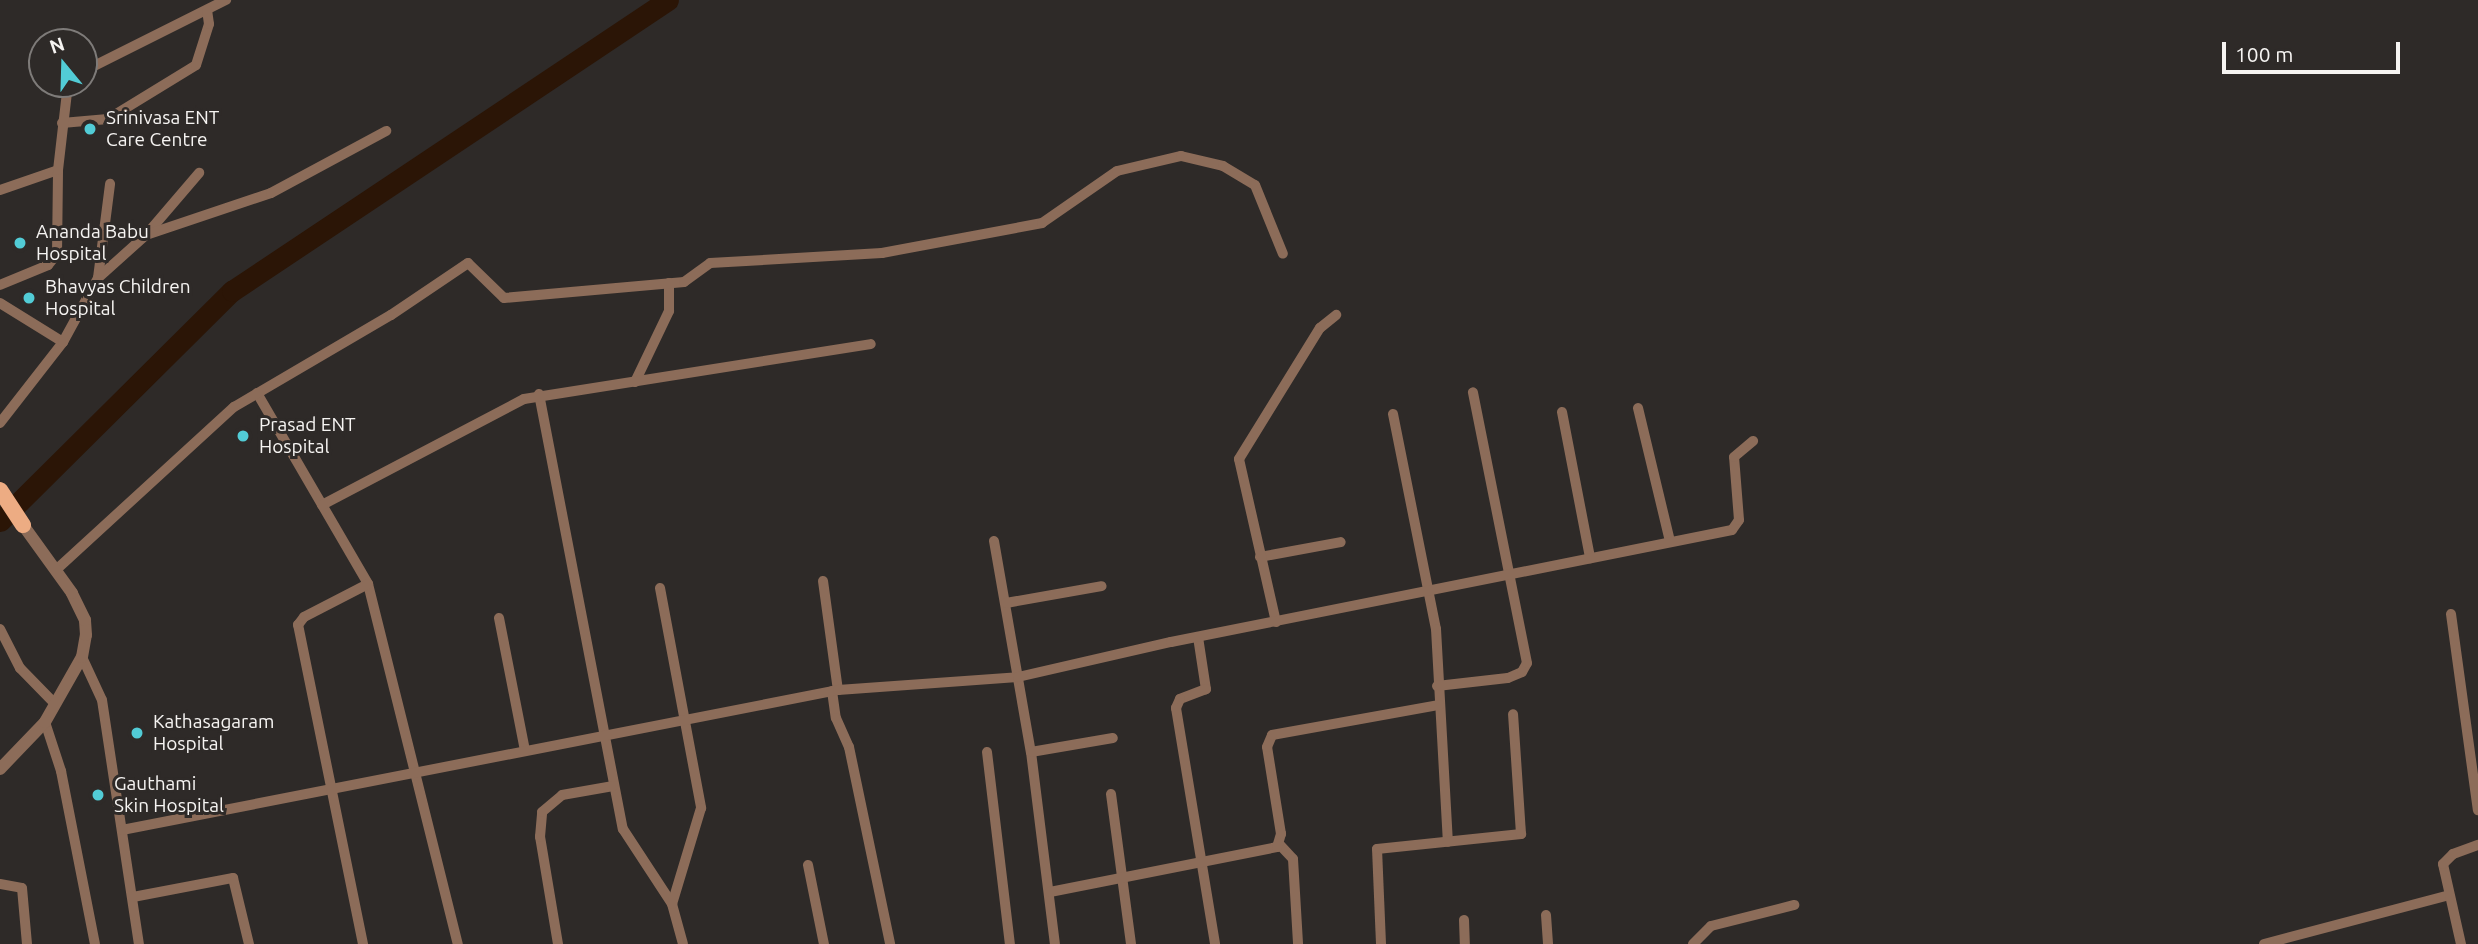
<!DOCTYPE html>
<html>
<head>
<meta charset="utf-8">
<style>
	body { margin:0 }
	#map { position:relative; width:2478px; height:944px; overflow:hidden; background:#2e2a28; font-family:Ubuntu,sans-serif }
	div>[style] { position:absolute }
	.river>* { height:21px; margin:-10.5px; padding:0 10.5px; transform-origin:10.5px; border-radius:10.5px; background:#2b1506 }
	.minor>* { height:10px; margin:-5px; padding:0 5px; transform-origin:5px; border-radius:5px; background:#8c6c59 }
	.tertiary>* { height:12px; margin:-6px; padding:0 6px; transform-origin:6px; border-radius:6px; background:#8c6c59 }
	.primary>* { height:16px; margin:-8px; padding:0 8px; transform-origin:8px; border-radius:8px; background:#edac83 }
	.dots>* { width:19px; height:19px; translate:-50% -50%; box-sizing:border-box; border:4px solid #2e2a28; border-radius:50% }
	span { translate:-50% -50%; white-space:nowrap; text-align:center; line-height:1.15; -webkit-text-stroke:6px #2e2a28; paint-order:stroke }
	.poi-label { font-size:19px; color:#f6f4f2 }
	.left { translate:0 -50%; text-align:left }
	.north { position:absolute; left:28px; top:28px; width:70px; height:70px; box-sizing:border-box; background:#2e2a28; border:2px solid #7e7b79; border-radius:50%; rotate:341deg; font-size:19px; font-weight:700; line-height:28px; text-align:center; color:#f6f4f2 }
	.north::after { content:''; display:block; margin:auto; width:24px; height:32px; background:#52ccd6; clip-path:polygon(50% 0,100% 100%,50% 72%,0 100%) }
	.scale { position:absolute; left:2222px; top:42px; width:178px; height:32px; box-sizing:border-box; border:4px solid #f6f4f2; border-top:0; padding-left:9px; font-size:21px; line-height:24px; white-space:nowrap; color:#f6f4f2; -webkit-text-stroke:5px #2e2a28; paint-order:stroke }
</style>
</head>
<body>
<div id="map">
	<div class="river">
		<i style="left:0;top:521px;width:327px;rotate:-44.8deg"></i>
		<i style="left:232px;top:291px;width:524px;rotate:-33.72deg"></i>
	</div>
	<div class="minor">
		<i style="left:84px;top:71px;width:159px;rotate:-26.6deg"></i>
		<i style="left:62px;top:123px;width:46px;rotate:-5deg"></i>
		<i style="left:108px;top:119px;width:103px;rotate:-31.5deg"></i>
		<i style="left:196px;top:65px;width:43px;rotate:-72.4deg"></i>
		<i style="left:209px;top:24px;width:14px;rotate:-98deg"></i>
		<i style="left:0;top:190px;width:61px;rotate:-19deg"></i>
		<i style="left:146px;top:235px;width:82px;rotate:-49.5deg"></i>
		<i style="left:98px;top:278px;width:95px;rotate:-82.7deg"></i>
		<i style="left:0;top:285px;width:52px;rotate:-22.6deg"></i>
		<i style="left:48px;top:265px;width:14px;rotate:-51deg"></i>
		<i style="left:57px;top:254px;width:84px;rotate:-89.3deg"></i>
		<i style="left:58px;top:170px;width:87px;rotate:-83.4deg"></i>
		<i style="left:0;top:303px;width:74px;rotate:31.8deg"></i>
		<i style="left:635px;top:382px;width:79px;rotate:-64.4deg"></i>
		<i style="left:669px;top:311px;width:28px;rotate:-90deg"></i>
		<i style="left:257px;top:393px;width:221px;rotate:59.8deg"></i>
		<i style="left:368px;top:584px;width:371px;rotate:76deg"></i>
		<i style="left:539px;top:394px;width:443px;rotate:79.1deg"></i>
		<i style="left:623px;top:829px;width:90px;rotate:56.8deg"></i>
		<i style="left:672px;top:904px;width:41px;rotate:74.6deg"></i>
		<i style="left:1638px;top:408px;width:137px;rotate:76.5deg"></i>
		<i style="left:1562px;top:412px;width:149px;rotate:79.1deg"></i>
		<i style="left:1393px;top:414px;width:219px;rotate:78.7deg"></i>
		<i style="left:1436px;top:629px;width:213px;rotate:86.8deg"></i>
		<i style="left:0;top:423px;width:103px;rotate:-52.1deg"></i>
		<i style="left:63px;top:342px;width:73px;rotate:-61.3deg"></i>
		<i style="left:98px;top:278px;width:64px;rotate:-41.9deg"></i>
		<i style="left:146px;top:235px;width:132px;rotate:-18.6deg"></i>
		<i style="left:271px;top:193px;width:131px;rotate:-28.3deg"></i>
		<i style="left:322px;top:505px;width:228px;rotate:-27.7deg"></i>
		<i style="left:524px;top:399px;width:351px;rotate:-9deg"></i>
		<i style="left:994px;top:541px;width:214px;rotate:80.1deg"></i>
		<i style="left:1031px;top:752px;width:193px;rotate:82.9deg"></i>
		<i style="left:1260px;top:557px;width:82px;rotate:-10.5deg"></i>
		<i style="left:57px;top:569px;width:240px;rotate:-42.5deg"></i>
		<i style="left:234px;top:407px;width:182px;rotate:-30.4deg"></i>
		<i style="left:391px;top:315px;width:93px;rotate:-34deg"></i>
		<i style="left:468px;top:263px;width:50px;rotate:44.2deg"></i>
		<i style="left:504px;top:298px;width:181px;rotate:-5.1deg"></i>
		<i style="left:684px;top:282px;width:32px;rotate:-36deg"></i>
		<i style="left:710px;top:263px;width:172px;rotate:-3.3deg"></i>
		<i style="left:882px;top:253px;width:163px;rotate:-10.6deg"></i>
		<i style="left:1042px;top:223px;width:91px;rotate:-34.7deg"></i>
		<i style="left:1117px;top:171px;width:66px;rotate:-13.2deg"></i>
		<i style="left:1181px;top:156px;width:43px;rotate:13.4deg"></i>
		<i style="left:1223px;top:166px;width:37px;rotate:31deg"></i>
		<i style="left:1255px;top:185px;width:74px;rotate:67.9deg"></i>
		<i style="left:823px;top:581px;width:110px;rotate:82.2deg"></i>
		<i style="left:660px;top:588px;width:224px;rotate:79.4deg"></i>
		<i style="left:701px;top:808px;width:100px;rotate:106.8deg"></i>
		<i style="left:1006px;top:603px;width:97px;rotate:-10deg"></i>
		<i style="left:2451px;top:614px;width:198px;rotate:82.2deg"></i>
		<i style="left:499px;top:618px;width:135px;rotate:78.9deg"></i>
		<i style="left:1276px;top:622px;width:167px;rotate:-102.8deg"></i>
		<i style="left:1239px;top:459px;width:154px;rotate:-58.3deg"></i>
		<i style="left:1320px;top:328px;width:21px;rotate:-39deg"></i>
		<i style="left:0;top:629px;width:44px;rotate:62.9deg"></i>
		<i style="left:20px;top:668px;width:50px;rotate:45.8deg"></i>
		<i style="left:1198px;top:637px;width:53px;rotate:81.3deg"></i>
		<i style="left:1206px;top:689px;width:28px;rotate:159deg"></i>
		<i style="left:1180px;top:699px;width:10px;rotate:114deg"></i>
		<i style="left:1176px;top:708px;width:239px;rotate:80.6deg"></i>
		<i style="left:82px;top:657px;width:47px;rotate:65.1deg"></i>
		<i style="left:102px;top:700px;width:247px;rotate:81.4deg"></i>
		<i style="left:1437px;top:686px;width:71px;rotate:-6.4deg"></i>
		<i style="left:1508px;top:678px;width:15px;rotate:-23deg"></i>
		<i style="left:1522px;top:672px;width:10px;rotate:-61deg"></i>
		<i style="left:1527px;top:663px;width:276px;rotate:-101.3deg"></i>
		<i style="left:832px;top:691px;width:27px;rotate:82deg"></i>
		<i style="left:836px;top:718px;width:32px;rotate:66deg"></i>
		<i style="left:849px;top:747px;width:201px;rotate:78.2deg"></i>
		<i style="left:45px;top:722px;width:52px;rotate:71.9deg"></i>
		<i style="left:61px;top:771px;width:176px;rotate:78.9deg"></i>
		<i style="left:987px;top:752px;width:193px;rotate:83.2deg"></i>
		<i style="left:1031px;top:752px;width:83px;rotate:-9.7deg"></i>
		<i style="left:1111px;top:794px;width:151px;rotate:82.4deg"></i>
		<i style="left:122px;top:830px;width:730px;rotate:-11.06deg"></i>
		<i style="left:838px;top:690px;width:180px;rotate:-4.1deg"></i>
		<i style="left:1018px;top:677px;width:157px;rotate:-12.9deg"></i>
		<i style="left:1171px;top:642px;width:572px;rotate:-11.29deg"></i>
		<i style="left:1732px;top:530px;width:12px;rotate:-55deg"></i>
		<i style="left:1739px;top:520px;width:63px;rotate:-94.5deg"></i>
		<i style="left:1734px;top:457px;width:25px;rotate:-40deg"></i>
		<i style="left:1280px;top:845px;width:19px;rotate:47deg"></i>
		<i style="left:1293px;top:859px;width:85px;rotate:86.6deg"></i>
		<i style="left:808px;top:865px;width:81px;rotate:78.6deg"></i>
		<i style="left:0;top:884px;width:22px;rotate:10deg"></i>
		<i style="left:22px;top:888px;width:56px;rotate:84.9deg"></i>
		<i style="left:1050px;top:892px;width:231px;rotate:-11.2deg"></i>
		<i style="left:1277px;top:847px;width:14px;rotate:-73deg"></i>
		<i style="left:1281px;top:834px;width:88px;rotate:-99.1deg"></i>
		<i style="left:1267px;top:747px;width:13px;rotate:-67deg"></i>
		<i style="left:1272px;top:735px;width:170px;rotate:-10.2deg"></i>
		<i style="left:133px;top:897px;width:102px;rotate:-10.8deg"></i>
		<i style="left:233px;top:878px;width:68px;rotate:76.4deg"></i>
		<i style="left:1546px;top:915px;width:29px;rotate:86deg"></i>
		<i style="left:1464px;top:920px;width:24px;rotate:88deg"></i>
		<i style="left:363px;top:944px;width:326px;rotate:-101.5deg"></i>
		<i style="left:298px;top:625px;width:10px;rotate:-53deg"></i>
		<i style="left:304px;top:617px;width:72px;rotate:-27.3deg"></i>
		<i style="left:558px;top:944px;width:109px;rotate:-99.5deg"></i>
		<i style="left:540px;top:837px;width:25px;rotate:-85deg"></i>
		<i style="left:542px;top:812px;width:26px;rotate:-40deg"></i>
		<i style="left:562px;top:795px;width:52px;rotate:-10deg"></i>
		<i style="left:1381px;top:944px;width:95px;rotate:-92.4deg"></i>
		<i style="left:1377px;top:849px;width:145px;rotate:-5.9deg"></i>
		<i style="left:1521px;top:834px;width:120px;rotate:-93.8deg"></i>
		<i style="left:1693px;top:944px;width:25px;rotate:-45deg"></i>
		<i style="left:1711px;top:926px;width:86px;rotate:-14.2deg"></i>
		<i style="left:2264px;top:944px;width:191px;rotate:-14.8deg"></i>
		<i style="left:2461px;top:944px;width:82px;rotate:-102.7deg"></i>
		<i style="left:2443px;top:864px;width:14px;rotate:-45deg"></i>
		<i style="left:2453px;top:854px;width:27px;rotate:-20deg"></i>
	</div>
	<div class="tertiary">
		<i style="left:0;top:769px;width:65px;rotate:-46.2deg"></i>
		<i style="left:45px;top:722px;width:75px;rotate:-60.4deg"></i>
		<i style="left:82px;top:657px;width:22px;rotate:-80deg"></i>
		<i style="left:86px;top:635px;width:15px;rotate:-94deg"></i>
		<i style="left:85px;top:620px;width:30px;rotate:-116deg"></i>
		<i style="left:72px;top:593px;width:84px;rotate:-125.8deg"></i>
	</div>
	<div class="primary">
		<i style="left:0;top:490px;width:42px;rotate:56.7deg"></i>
	</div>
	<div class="dots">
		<i style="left:90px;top:129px;background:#52ccd6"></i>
		<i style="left:20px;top:243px;background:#52ccd6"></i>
		<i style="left:29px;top:298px;background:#52ccd6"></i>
		<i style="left:243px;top:436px;background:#52ccd6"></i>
		<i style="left:137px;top:733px;background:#52ccd6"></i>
		<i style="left:98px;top:795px;background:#52ccd6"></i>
	</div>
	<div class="poi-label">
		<span class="left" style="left:106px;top:129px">Srinivasa ENT<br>Care Centre</span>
		<span class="left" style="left:36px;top:243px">Ananda Babu<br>Hospital</span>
		<span class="left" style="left:45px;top:298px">Bhavyas Children<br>Hospital</span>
		<span class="left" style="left:259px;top:436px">Prasad ENT<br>Hospital</span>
		<span class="left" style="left:153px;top:733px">Kathasagaram<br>Hospital</span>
		<span class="left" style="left:114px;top:795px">Gauthami<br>Skin Hospital</span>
	</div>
	<div class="north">N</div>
	<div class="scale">100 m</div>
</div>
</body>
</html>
